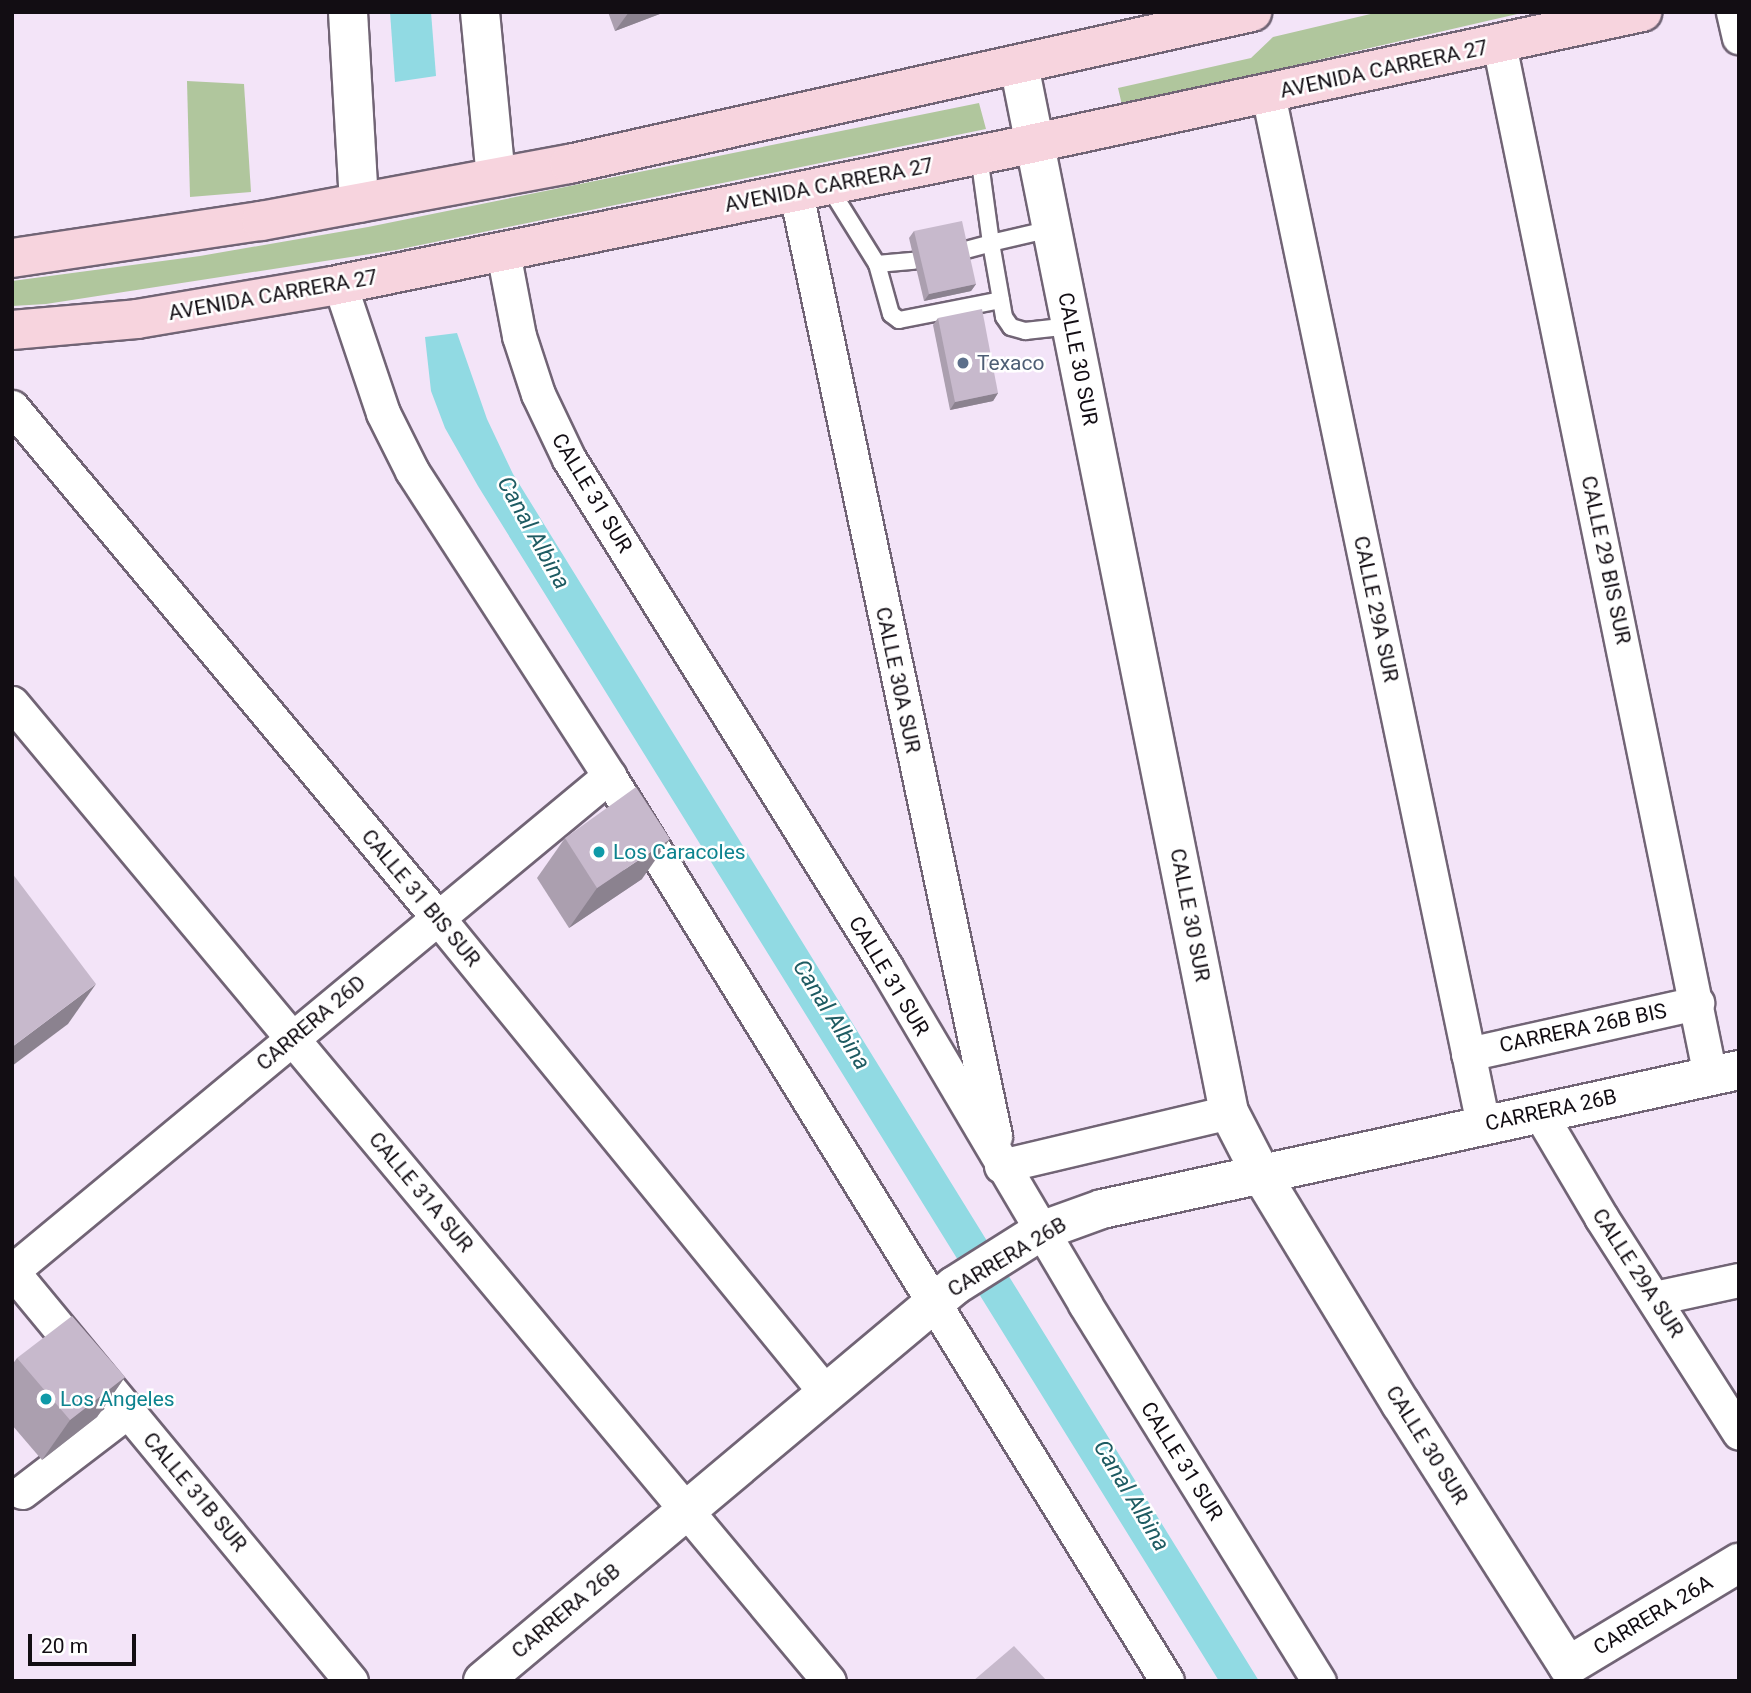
<!DOCTYPE html>
<html>
<head>
<meta charset="utf-8">
<style>
	body { margin:0 }
	#map { position:relative; width:1751px; height:1693px; overflow:hidden; background:#f3e4f8; font-family:Roboto,sans-serif }
	div>[style] { position:absolute }
	.green>* { inset:0; background:#b0c69d }
	.water>* { inset:0; background:#91dae3 }
	.roads { filter:drop-shadow(2px 0 #716475) drop-shadow(-2px 0 #716475) drop-shadow(0 2px #716475) drop-shadow(0 -2px #716475) }
	.service>* { height:16px; margin:-8px; padding:0 8px; transform-origin:8px; border-radius:8px; background:#fff }
	.minor>* { height:33px; margin:-16.5px; padding:0 16.5px; transform-origin:16.5px; border-radius:16.5px; background:#fff }
	.tertiary>* { height:38px; margin:-19px; padding:0 19px; transform-origin:19px; border-radius:19px; background:#fff }
	.secondary>* { height:38px; margin:-19px; padding:0 19px; transform-origin:19px; border-radius:19px; background:#f7d4de }
	.wall>* { inset:0; background:#ab9faf }
	.shaded-wall>* { inset:0; background:#8b828f }
	.building>* { inset:0; background:#c7b9cc }
	.dots>* { width:19px; height:19px; translate:-50% -50%; box-sizing:border-box; border:4px solid #fff; border-radius:50% }
	span { translate:-50% -50%; white-space:nowrap; text-align:center; line-height:1.15; -webkit-text-stroke:5px #fff; paint-order:stroke }
	.street-label { font-size:21px; color:#120d13 }
	.service-label { font-size:21px; color:#4e5e75 }
	.left { translate:0 -50%; text-align:left }
	.culture-label { font-size:21px; color:#0d838f }
	.water-label { font-size:23px; color:#1e5b62; font-style:italic }
	.frame { position:absolute; inset:0; border:14px solid #120d13; pointer-events:none }
	.scale { position:absolute; left:28px; top:1634px; width:108px; height:32px; box-sizing:border-box; border:4px solid #120d13; border-top:0; padding-left:9px; font-size:21px; line-height:24px; white-space:nowrap; color:#120d13; -webkit-text-stroke:5px #fff; paint-order:stroke }
</style>
</head>
<body>
<div id="map">
	<div class="green">
		<i style="clip-path:polygon(1379px 12px,1526px 12px,1122px 105px,1118px 88px,1251px 58px,1273px 37px)"></i>
		<i style="clip-path:polygon(187px 81px,244px 84px,251px 192px,190px 197px)"></i>
		<i style="clip-path:polygon(979px 103px,986px 129px,396px 250px,46px 304px,12px 306px,12px 281px,200px 256px,368px 227px)"></i>
	</div>
	<div class="water">
		<i style="clip-path:polygon(390px 12px,431px 12px,436px 76px,395px 82px)"></i>
		<i style="clip-path:polygon(457px 333px,487px 419px,513px 474px,1259px 1681px,1219px 1681px,478px 486px,445px 428px,431px 391px,425px 337px)"></i>
	</div>
	<div class="roads">
		<div class="service">
			<i style="left:829px;top:187px;width:91px;rotate:58.1deg"></i>
			<i style="left:877px;top:264px;width:37px;rotate:-5deg"></i>
			<i style="left:1051px;top:229px;width:62px;rotate:166.9deg"></i>
			<i style="left:991px;top:243px;width:75px;rotate:80deg"></i>
			<i style="left:1004px;top:317px;width:12px;rotate:55deg"></i>
			<i style="left:1011px;top:327px;width:15px;rotate:16deg"></i>
			<i style="left:1025px;top:331px;width:46px;rotate:-6.2deg"></i>
			<i style="left:962px;top:251px;width:30px;rotate:-15deg"></i>
			<i style="left:991px;top:243px;width:89px;rotate:-97.8deg"></i>
			<i style="left:877px;top:264px;width:52px;rotate:74.4deg"></i>
			<i style="left:891px;top:314px;width:10px;rotate:37deg"></i>
			<i style="left:899px;top:320px;width:104px;rotate:-11.1deg"></i>
		</div>
		<div class="minor">
			<i style="left:1733px;top:12px;width:26px;rotate:77deg"></i>
			<i style="left:1499px;top:44px;width:1053px;rotate:78.44deg"></i>
			<i style="left:1268px;top:94px;width:1052px;rotate:78.21deg"></i>
			<i style="left:796px;top:193px;width:964px;rotate:78.08deg"></i>
			<i style="left:503px;top:252px;width:86px;rotate:79.2deg"></i>
			<i style="left:519px;top:336px;width:61px;rotate:71.9deg"></i>
			<i style="left:538px;top:394px;width:72px;rotate:64.5deg"></i>
			<i style="left:569px;top:459px;width:599px;rotate:58.04deg"></i>
			<i style="left:886px;top:967px;width:391px;rotate:59.4deg"></i>
			<i style="left:1085px;top:1304px;width:444px;rotate:58.2deg"></i>
			<i style="left:340px;top:285px;width:135px;rotate:71.4deg"></i>
			<i style="left:383px;top:413px;width:65px;rotate:63.4deg"></i>
			<i style="left:412px;top:471px;width:363px;rotate:57.1deg"></i>
			<i style="left:609px;top:776px;width:1063px;rotate:58.34deg"></i>
			<i style="left:12px;top:407px;width:665px;rotate:50.18deg"></i>
			<i style="left:438px;top:918px;width:613px;rotate:50.76deg"></i>
			<i style="left:12px;top:703px;width:1274px;rotate:50.13deg"></i>
			<i style="left:1468px;top:1054px;width:235px;rotate:-12.6deg"></i>
			<i style="left:1539px;top:1112px;width:122px;rotate:59.4deg"></i>
			<i style="left:1601px;top:1217px;width:256px;rotate:57.4deg"></i>
			<i style="left:1001px;top:1166px;width:234px;rotate:-13.3deg"></i>
			<i style="left:12px;top:1271px;width:776px;rotate:-39.66deg"></i>
			<i style="left:12px;top:1271px;width:532px;rotate:50.42deg"></i>
			<i style="left:1655px;top:1298px;width:86px;rotate:-12.1deg"></i>
			<i style="left:22px;top:1492px;width:133px;rotate:-37.4deg"></i>
		</div>
		<div class="tertiary">
			<i style="left:348px;top:12px;width:191px;rotate:86.7deg"></i>
			<i style="left:480px;top:12px;width:166px;rotate:84.5deg"></i>
			<i style="left:1019px;top:65px;width:1068px;rotate:78.66deg"></i>
			<i style="left:1229px;top:1112px;width:70px;rotate:62.7deg"></i>
			<i style="left:1261px;top:1174px;width:269px;rotate:58.7deg"></i>
			<i style="left:1401px;top:1404px;width:311px;rotate:57.5deg"></i>
			<i style="left:1568px;top:1666px;width:200px;rotate:-31.1deg"></i>
			<i style="left:483px;top:1681px;width:615px;rotate:-39.98deg"></i>
			<i style="left:954px;top:1286px;width:103px;rotate:-32.3deg"></i>
			<i style="left:1041px;top:1231px;width:65px;rotate:-19.8deg"></i>
			<i style="left:1102px;top:1209px;width:652px;rotate:-12.31deg"></i>
		</div>
		<div class="secondary">
			<i style="left:12px;top:258px;width:252px;rotate:-8.5deg"></i>
			<i style="left:261px;top:221px;width:313px;rotate:-10.5deg"></i>
			<i style="left:569px;top:164px;width:700px;rotate:-12.55deg"></i>
			<i style="left:12px;top:330px;width:125px;rotate:-5deg"></i>
			<i style="left:137px;top:319px;width:198px;rotate:-9.6deg"></i>
			<i style="left:332px;top:286px;width:689px;rotate:-11.47deg"></i>
			<i style="left:1007px;top:149px;width:650px;rotate:-12.17deg"></i>
		</div>
	</div>
	<div class="wall">
		<i style="clip-path:polygon(608px 12px,665px 12px,615px 31px)"></i>
		<i style="clip-path:polygon(914px 231px,976px 284px,971px 291px,924px 301px,909px 238px)"></i>
		<i style="clip-path:polygon(938px 318px,998px 393px,993px 401px,950px 410px,933px 325px)"></i>
		<i style="clip-path:polygon(565px 838px,642px 879px,569px 928px,537px 878px)"></i>
		<i style="clip-path:polygon(17px 1358px,125px 1377px,97px 1417px,42px 1460px,12px 1425px,12px 1365px)"></i>
	</div>
	<div class="shaded-wall">
		<i style="clip-path:polygon(629px 12px,665px 12px,615px 31px)"></i>
		<i style="clip-path:polygon(976px 284px,971px 291px,924px 301px,929px 294px)"></i>
		<i style="clip-path:polygon(998px 393px,993px 401px,950px 410px,955px 402px)"></i>
		<i style="clip-path:polygon(670px 839px,642px 879px,569px 928px,597px 888px)"></i>
		<i style="clip-path:polygon(96px 984px,68px 1024px,12px 1066px,12px 1047px)"></i>
		<i style="clip-path:polygon(125px 1377px,97px 1417px,42px 1460px,70px 1420px)"></i>
	</div>
	<div class="building">
		<i style="clip-path:polygon(962px 221px,976px 284px,929px 294px,914px 231px)"></i>
		<i style="clip-path:polygon(982px 309px,998px 393px,955px 402px,938px 318px)"></i>
		<i style="clip-path:polygon(636px 787px,670px 839px,597px 888px,565px 838px)"></i>
		<i style="clip-path:polygon(12px 873px,96px 984px,12px 1047px)"></i>
		<i style="clip-path:polygon(72px 1316px,125px 1377px,70px 1420px,17px 1358px)"></i>
		<i style="clip-path:polygon(1014px 1646px,1047px 1681px,973px 1681px)"></i>
	</div>
	<div class="dots">
		<i style="left:963px;top:363px;background:#5c6f8a"></i>
		<i style="left:599px;top:852px;background:#0f9aa8"></i>
		<i style="left:46px;top:1399px;background:#0f9aa8"></i>
	</div>
	<div class="street-label">
		<span style="left:1384px;top:69px;rotate:-12deg">AVENIDA CARRERA 27</span>
		<span style="left:829px;top:185px;rotate:-11deg">AVENIDA CARRERA 27</span>
		<span style="left:273px;top:295px;rotate:-10deg">AVENIDA CARRERA 27</span>
		<span style="left:1078px;top:359px;rotate:79deg">CALLE 30 SUR</span>
		<span style="left:592px;top:493px;rotate:59deg">CALLE 31 SUR</span>
		<span style="left:1606px;top:560px;rotate:78deg">CALLE 29 BIS SUR</span>
		<span style="left:1376px;top:609px;rotate:78deg">CALLE 29A SUR</span>
		<span style="left:898px;top:680px;rotate:78deg">CALLE 30A SUR</span>
		<span style="left:421px;top:898px;rotate:50deg">CALLE 31 BIS SUR</span>
		<span style="left:1190px;top:915px;rotate:79deg">CALLE 30 SUR</span>
		<span style="left:889px;top:976px;rotate:59deg">CALLE 31 SUR</span>
		<span style="left:311px;top:1023px;rotate:-40deg">CARRERA 26D</span>
		<span style="left:1583px;top:1028px;rotate:-12deg">CARRERA 26B BIS</span>
		<span style="left:1551px;top:1110px;rotate:-12deg">CARRERA 26B</span>
		<span style="left:421px;top:1192px;rotate:50deg">CALLE 31A SUR</span>
		<span style="left:1007px;top:1257px;rotate:-31deg">CARRERA 26B</span>
		<span style="left:1638px;top:1273px;rotate:57deg">CALLE 29A SUR</span>
		<span style="left:1427px;top:1445px;rotate:58deg">CALLE 30 SUR</span>
		<span style="left:1182px;top:1461px;rotate:58deg">CALLE 31 SUR</span>
		<span style="left:195px;top:1492px;rotate:50deg">CALLE 31B SUR</span>
		<span style="left:566px;top:1611px;rotate:-40deg">CARRERA 26B</span>
		<span style="left:1653px;top:1615px;rotate:-31deg">CARRERA 26A</span>
	</div>
	<div class="service-label">
		<span class="left" style="left:977px;top:363px">Texaco</span>
	</div>
	<div class="culture-label">
		<span class="left" style="left:613px;top:852px">Los Caracoles</span>
		<span class="left" style="left:60px;top:1399px">Los Angeles</span>
	</div>
	<div class="water-label">
		<span style="left:533px;top:533px;rotate:61deg">Canal Albina</span>
		<span style="left:831px;top:1015px;rotate:58deg">Canal Albina</span>
		<span style="left:1131px;top:1496px;rotate:59deg">Canal Albina</span>
	</div>
	<div class="frame"></div>
	<div class="scale">20 m</div>
</div>
</body>
</html>
